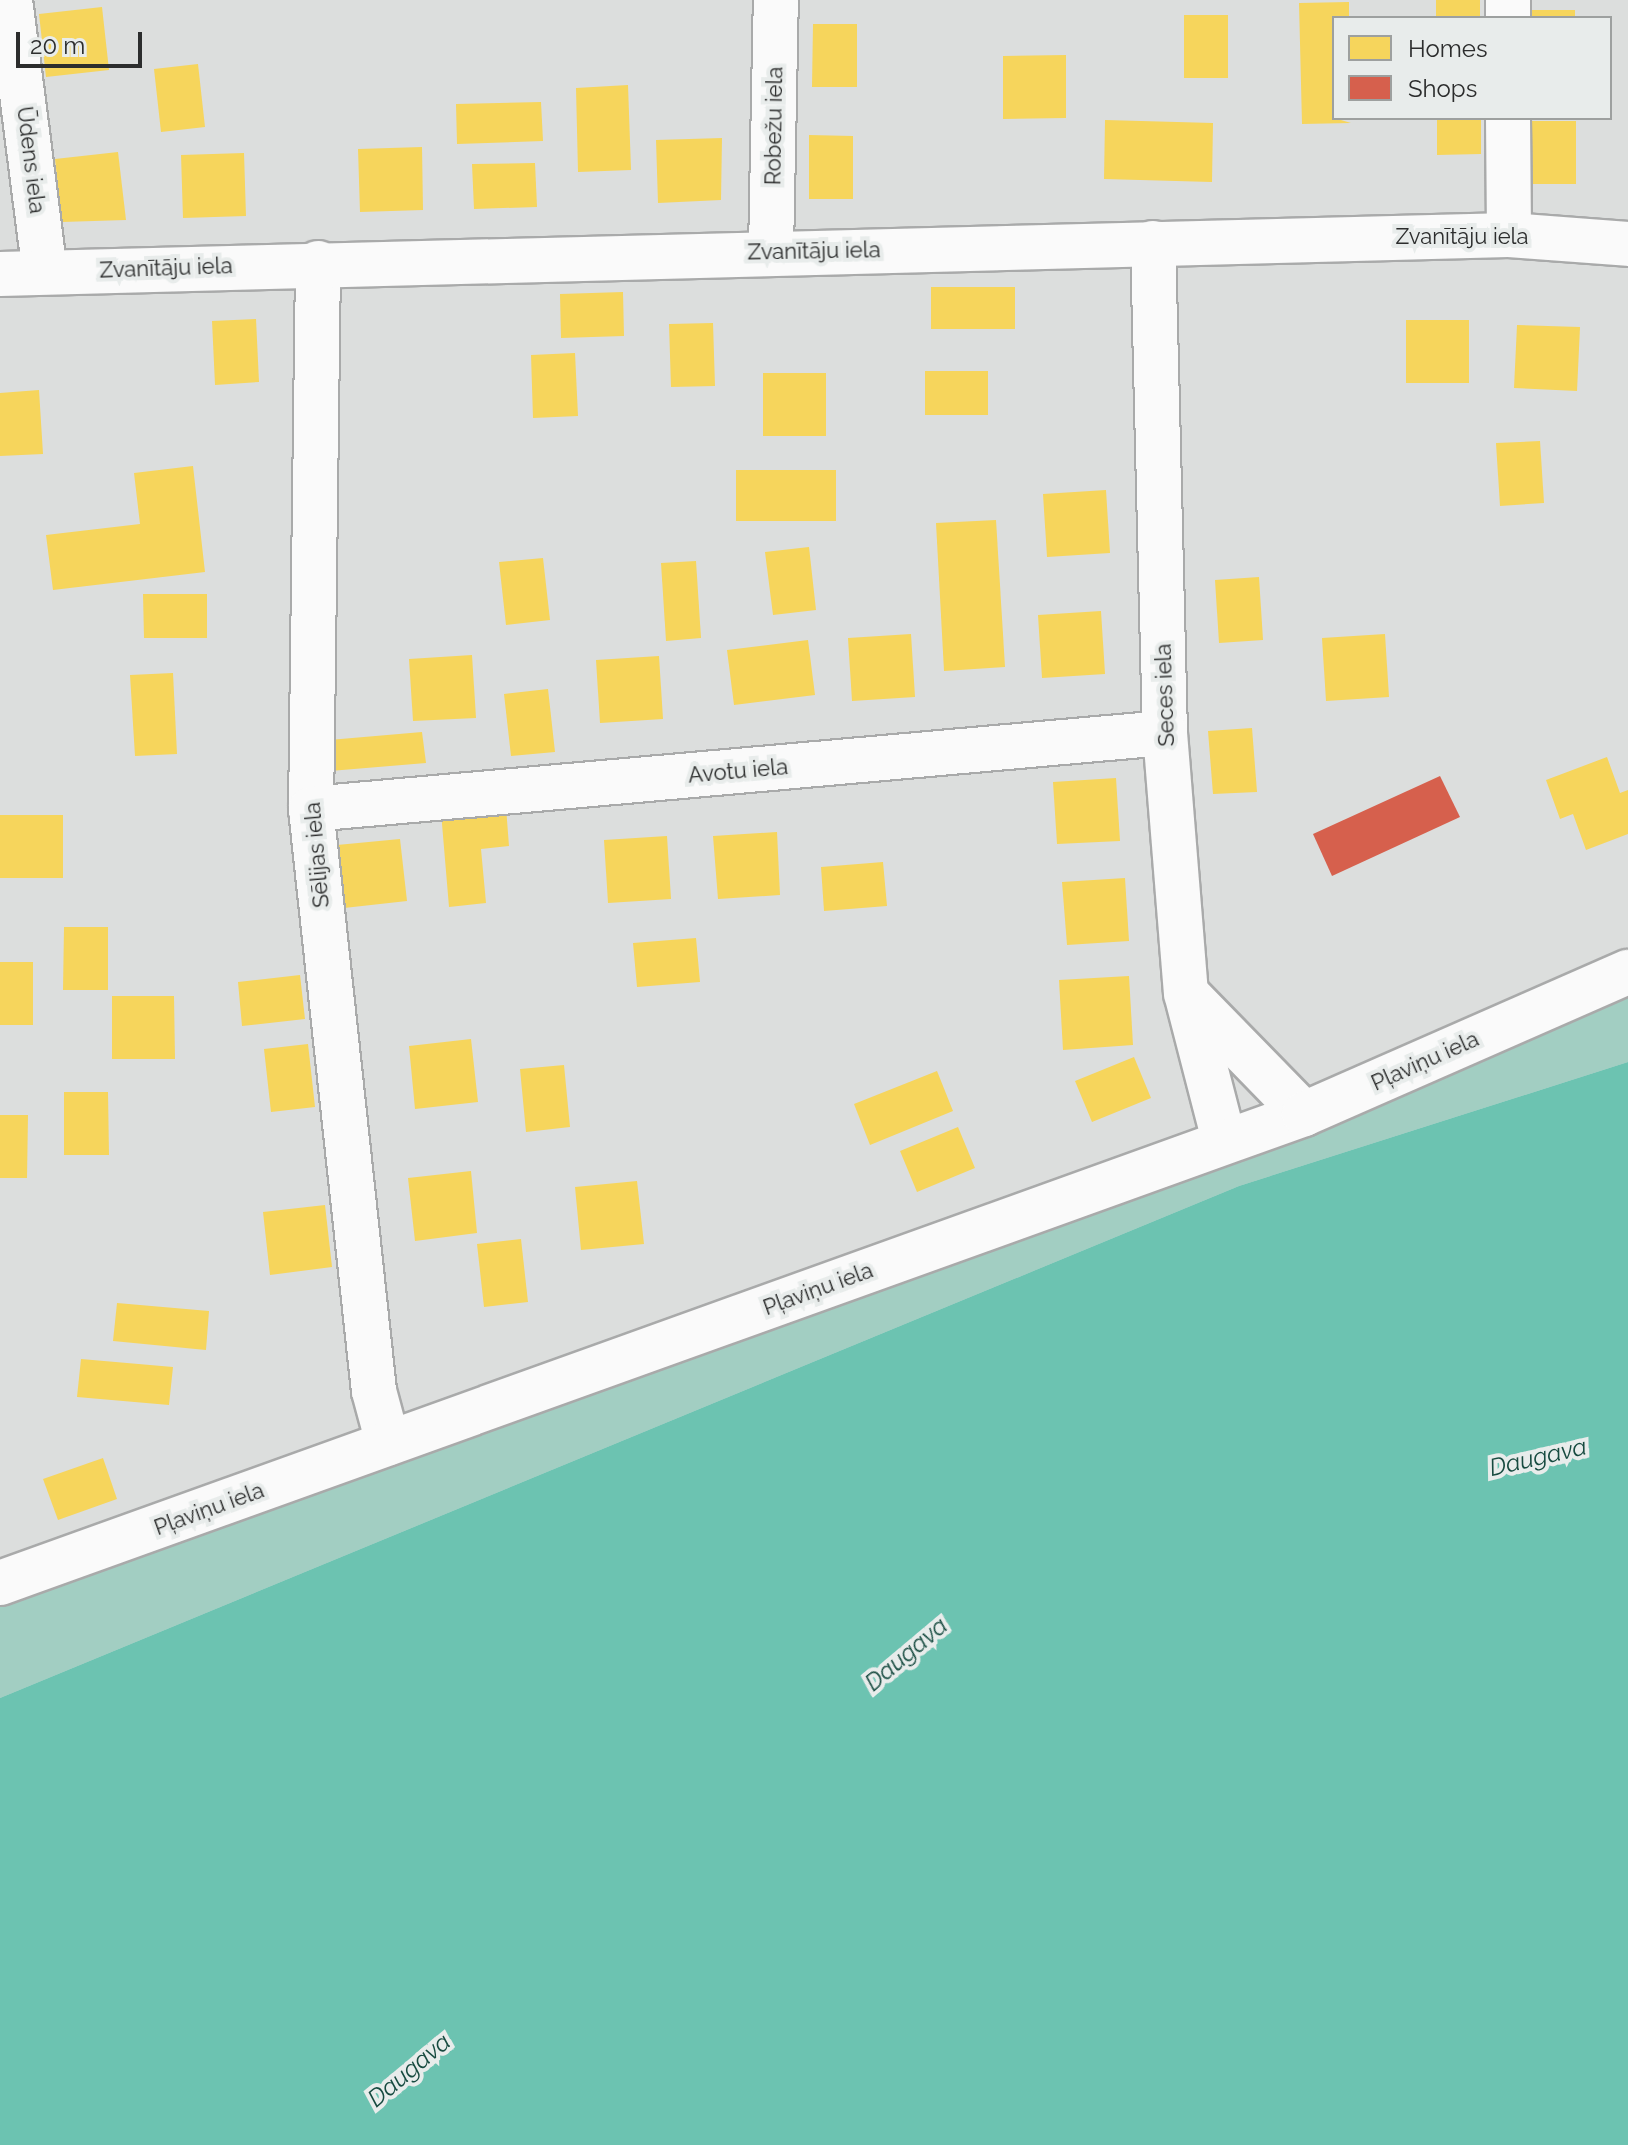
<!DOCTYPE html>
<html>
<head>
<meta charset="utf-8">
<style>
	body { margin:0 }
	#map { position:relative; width:1628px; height:2145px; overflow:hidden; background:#dcdedd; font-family:Raleway,sans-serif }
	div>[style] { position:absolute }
	.green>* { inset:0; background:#a2cec2 }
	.water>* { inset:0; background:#6cc3b1 }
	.homes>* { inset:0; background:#f6d55c }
	.shops>* { inset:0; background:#d6604d }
	.roads { filter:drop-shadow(2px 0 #a9aaaa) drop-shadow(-2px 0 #a9aaaa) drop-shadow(0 2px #a9aaaa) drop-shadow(0 -2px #a9aaaa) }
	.minor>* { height:44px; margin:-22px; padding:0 22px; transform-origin:22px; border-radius:22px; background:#fafafa }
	span { translate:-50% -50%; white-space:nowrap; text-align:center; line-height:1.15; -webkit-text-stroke:8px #e8eceb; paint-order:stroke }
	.street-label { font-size:22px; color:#2c2d2d }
	.water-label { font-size:24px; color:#174b40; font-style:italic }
	.legend { position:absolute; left:1332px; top:16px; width:280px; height:104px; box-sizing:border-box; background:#e8eceb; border:2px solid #9da09f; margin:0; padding:10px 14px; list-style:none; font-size:24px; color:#2c2d2d }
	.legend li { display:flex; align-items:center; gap:16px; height:40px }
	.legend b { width:40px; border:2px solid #9da09f }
	.scale { position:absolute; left:16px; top:32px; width:126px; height:36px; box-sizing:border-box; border:4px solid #2c2d2d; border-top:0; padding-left:10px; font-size:24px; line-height:28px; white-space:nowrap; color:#2c2d2d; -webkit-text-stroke:6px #e8eceb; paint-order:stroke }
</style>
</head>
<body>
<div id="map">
	<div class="green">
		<i style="clip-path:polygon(1628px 989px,1628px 1062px,1239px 1186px,0 1698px,0 1607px,599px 1392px,1039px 1213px)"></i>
	</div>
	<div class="water">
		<i style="clip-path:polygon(1628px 1062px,1628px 2145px,0 2145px,0 1698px,1239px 1186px)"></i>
	</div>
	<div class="homes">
		<i style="clip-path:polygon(1436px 0,1480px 0,1480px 18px,1436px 18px)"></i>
		<i style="clip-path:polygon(1349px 2px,1349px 18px,1334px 18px,1334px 118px,1351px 123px,1302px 124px,1299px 3px)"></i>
		<i style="clip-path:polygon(102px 7px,109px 70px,46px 77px,39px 14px)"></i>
		<i style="clip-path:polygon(1531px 10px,1575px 10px,1575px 18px,1531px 18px)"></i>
		<i style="clip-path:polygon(1184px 15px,1228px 15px,1228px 78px,1184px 78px)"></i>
		<i style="clip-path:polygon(813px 24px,857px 24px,857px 87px,812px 87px)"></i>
		<i style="clip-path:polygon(1066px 55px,1066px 118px,1003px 119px,1003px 56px)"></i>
		<i style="clip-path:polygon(198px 64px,205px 127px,161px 132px,154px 69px)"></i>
		<i style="clip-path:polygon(628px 85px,631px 170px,578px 172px,576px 88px)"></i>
		<i style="clip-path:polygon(541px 102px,543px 141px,457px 144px,456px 104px)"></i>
		<i style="clip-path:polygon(1437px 118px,1481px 118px,1481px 154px,1437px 155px)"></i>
		<i style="clip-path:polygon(1105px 120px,1213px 123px,1212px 182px,1104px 179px)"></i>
		<i style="clip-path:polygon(1531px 121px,1576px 121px,1576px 184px,1532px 184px)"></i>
		<i style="clip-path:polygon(809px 135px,853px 136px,853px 199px,809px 199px)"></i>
		<i style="clip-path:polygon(722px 138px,721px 200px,658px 203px,656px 140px)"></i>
		<i style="clip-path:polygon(422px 147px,423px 210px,360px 212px,358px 149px)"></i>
		<i style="clip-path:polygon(118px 152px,126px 220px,62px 222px,55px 159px)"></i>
		<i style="clip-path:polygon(244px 153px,246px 216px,183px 218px,181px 155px)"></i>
		<i style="clip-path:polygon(535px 163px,537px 207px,474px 209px,472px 164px)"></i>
		<i style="clip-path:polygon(931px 287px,1015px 287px,1015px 329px,931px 329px)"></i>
		<i style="clip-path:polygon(623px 292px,624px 336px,561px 338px,560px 294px)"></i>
		<i style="clip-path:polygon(256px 319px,259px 382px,215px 385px,212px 321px)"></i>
		<i style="clip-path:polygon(1406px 320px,1469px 320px,1469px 383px,1406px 383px)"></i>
		<i style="clip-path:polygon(713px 323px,715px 386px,671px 387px,669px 324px)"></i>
		<i style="clip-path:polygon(1517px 325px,1580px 327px,1577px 391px,1514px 388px)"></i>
		<i style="clip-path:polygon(575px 353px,578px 416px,533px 418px,531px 355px)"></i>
		<i style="clip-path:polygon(925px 371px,988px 371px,988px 415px,925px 415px)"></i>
		<i style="clip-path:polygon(763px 373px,826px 373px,826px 436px,763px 436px)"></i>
		<i style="clip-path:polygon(39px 390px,43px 454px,0 456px,0 393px)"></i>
		<i style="clip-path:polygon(1540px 441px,1544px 503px,1500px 506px,1496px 443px)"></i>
		<i style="clip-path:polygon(193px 466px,205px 572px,53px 590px,46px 535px,140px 524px,134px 473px)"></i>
		<i style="clip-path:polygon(736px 470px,836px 470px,836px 521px,736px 521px)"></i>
		<i style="clip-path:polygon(1106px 490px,1110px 553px,1047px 557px,1043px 494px)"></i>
		<i style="clip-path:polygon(996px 520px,1005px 667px,944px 671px,936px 523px)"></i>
		<i style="clip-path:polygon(809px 547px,816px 610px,773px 615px,765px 552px)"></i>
		<i style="clip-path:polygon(543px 558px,550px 620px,506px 625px,499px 562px)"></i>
		<i style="clip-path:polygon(696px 561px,701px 638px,666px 641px,661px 563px)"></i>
		<i style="clip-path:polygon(1259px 577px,1263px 640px,1219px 643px,1215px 580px)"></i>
		<i style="clip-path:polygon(143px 594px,207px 594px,207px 638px,144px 638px)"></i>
		<i style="clip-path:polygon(1101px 611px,1105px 674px,1042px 678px,1038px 615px)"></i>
		<i style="clip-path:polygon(911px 634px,915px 697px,852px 701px,848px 638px)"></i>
		<i style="clip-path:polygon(1385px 634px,1389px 697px,1326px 701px,1322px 638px)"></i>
		<i style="clip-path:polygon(808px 640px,815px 695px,734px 705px,727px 650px)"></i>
		<i style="clip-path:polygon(472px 655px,476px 718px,413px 721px,409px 659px)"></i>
		<i style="clip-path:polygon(659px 656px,663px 719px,600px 723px,596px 660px)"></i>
		<i style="clip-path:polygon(173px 673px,177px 754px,135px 756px,130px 675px)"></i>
		<i style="clip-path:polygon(548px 689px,555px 752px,511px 756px,504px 694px)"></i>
		<i style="clip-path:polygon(1252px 728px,1257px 792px,1213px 794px,1208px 731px)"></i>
		<i style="clip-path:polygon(422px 732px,426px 763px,330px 771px,329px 740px)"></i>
		<i style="clip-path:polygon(1607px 757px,1620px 793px,1628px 790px,1628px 834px,1586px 850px,1573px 814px,1560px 819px,1546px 780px)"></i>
		<i style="clip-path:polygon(1116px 778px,1120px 841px,1057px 844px,1053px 782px)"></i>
		<i style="clip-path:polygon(506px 807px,509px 846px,481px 849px,486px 903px,449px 907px,441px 812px)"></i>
		<i style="clip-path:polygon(0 815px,63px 815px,63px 878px,0 878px)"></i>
		<i style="clip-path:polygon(777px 832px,780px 895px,718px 899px,713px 836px)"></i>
		<i style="clip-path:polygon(667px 836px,671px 899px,608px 903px,604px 840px)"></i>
		<i style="clip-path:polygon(400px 839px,407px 901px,344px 908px,337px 845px)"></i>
		<i style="clip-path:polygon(883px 862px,887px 906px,824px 911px,821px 867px)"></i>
		<i style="clip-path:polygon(1125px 878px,1129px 941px,1067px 945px,1062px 882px)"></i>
		<i style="clip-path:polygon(64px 927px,108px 927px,108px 990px,63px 990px)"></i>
		<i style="clip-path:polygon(696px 938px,700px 982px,637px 987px,633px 943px)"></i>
		<i style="clip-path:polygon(0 962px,33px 962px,33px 1025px,0 1025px)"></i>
		<i style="clip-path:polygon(300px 975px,305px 1019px,242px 1026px,238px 982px)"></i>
		<i style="clip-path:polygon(1129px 976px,1133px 1045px,1063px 1050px,1059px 980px)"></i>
		<i style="clip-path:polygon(112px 996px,174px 996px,175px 1059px,112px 1059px)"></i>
		<i style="clip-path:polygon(471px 1039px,478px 1102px,415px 1109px,409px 1046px)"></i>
		<i style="clip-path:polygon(308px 1044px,315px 1107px,271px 1112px,264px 1049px)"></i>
		<i style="clip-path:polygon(1134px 1057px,1151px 1098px,1092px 1122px,1075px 1081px)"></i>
		<i style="clip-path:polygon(564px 1065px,570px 1127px,526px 1132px,520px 1069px)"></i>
		<i style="clip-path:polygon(937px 1071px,953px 1111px,870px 1145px,854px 1104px)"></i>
		<i style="clip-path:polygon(64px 1092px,108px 1092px,109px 1155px,64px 1155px)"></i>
		<i style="clip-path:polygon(0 1115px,28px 1115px,27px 1178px,0 1178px)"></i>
		<i style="clip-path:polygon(958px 1127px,975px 1168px,917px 1192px,900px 1151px)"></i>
		<i style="clip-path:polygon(471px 1171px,477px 1233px,415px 1241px,408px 1178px)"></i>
		<i style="clip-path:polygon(637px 1181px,644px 1244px,581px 1250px,575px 1187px)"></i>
		<i style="clip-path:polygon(325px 1205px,332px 1267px,270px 1275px,263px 1212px)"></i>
		<i style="clip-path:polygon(521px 1239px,528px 1302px,484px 1307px,477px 1244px)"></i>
		<i style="clip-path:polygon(117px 1303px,209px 1311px,206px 1350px,113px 1341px)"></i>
		<i style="clip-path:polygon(81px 1359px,173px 1367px,169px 1405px,77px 1397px)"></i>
		<i style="clip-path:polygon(103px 1458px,117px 1499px,58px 1520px,43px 1479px)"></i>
	</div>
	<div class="shops">
		<i style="clip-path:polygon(1440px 776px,1460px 817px,1332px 876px,1313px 834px)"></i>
	</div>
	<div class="roads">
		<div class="minor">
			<i style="left:10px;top:0;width:274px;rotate:82.7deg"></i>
			<i style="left:1508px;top:0;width:18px;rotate:90deg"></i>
			<i style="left:1508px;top:118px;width:117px;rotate:89.5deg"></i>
			<i style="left:1153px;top:243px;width:490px;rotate:88.6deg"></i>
			<i style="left:1165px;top:733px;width:261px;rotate:85.4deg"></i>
			<i style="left:1186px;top:993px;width:152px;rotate:75.5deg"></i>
			<i style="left:771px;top:252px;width:252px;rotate:-88.9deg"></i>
			<i style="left:318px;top:263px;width:546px;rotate:90.73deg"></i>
			<i style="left:311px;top:809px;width:585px;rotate:83.82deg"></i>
			<i style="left:374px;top:1391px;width:54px;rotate:74.9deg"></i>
			<i style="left:0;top:274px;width:1510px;rotate:-1.48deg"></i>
			<i style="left:1509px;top:235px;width:119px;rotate:4.3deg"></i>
			<i style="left:311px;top:809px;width:857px;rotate:-5.09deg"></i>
			<i style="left:1188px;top:995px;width:166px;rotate:45.7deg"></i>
			<i style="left:0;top:1583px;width:1386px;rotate:-19.78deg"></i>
			<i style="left:1304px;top:1114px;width:354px;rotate:-23.7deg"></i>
		</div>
	</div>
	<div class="street-label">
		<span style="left:774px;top:126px;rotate:-89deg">Robežu iela</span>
		<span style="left:31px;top:160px;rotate:83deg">Ūdens iela</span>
		<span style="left:1462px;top:237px">Zvanītāju iela</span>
		<span style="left:814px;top:251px;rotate:-1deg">Zvanītāju iela</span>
		<span style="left:166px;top:268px;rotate:-2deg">Zvanītāju iela</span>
		<span style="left:1165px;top:695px;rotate:-92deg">Seces iela</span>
		<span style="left:738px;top:771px;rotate:-5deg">Avotu iela</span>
		<span style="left:317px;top:855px;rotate:-95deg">Sēlijas iela</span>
		<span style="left:1425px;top:1061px;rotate:-24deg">Pļaviņu iela</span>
		<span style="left:818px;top:1289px;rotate:-20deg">Pļaviņu iela</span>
		<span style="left:209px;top:1509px;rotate:-20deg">Pļaviņu iela</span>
	</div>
	<div class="water-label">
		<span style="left:1538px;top:1457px;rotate:-13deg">Daugava</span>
		<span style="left:906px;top:1654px;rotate:-40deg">Daugava</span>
		<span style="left:409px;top:2070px;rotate:-40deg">Daugava</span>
	</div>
	<ul class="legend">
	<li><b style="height:22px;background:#f6d55c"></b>Homes</li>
	<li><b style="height:22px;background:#d6604d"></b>Shops</li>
	</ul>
	<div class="scale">20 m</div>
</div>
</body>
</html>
